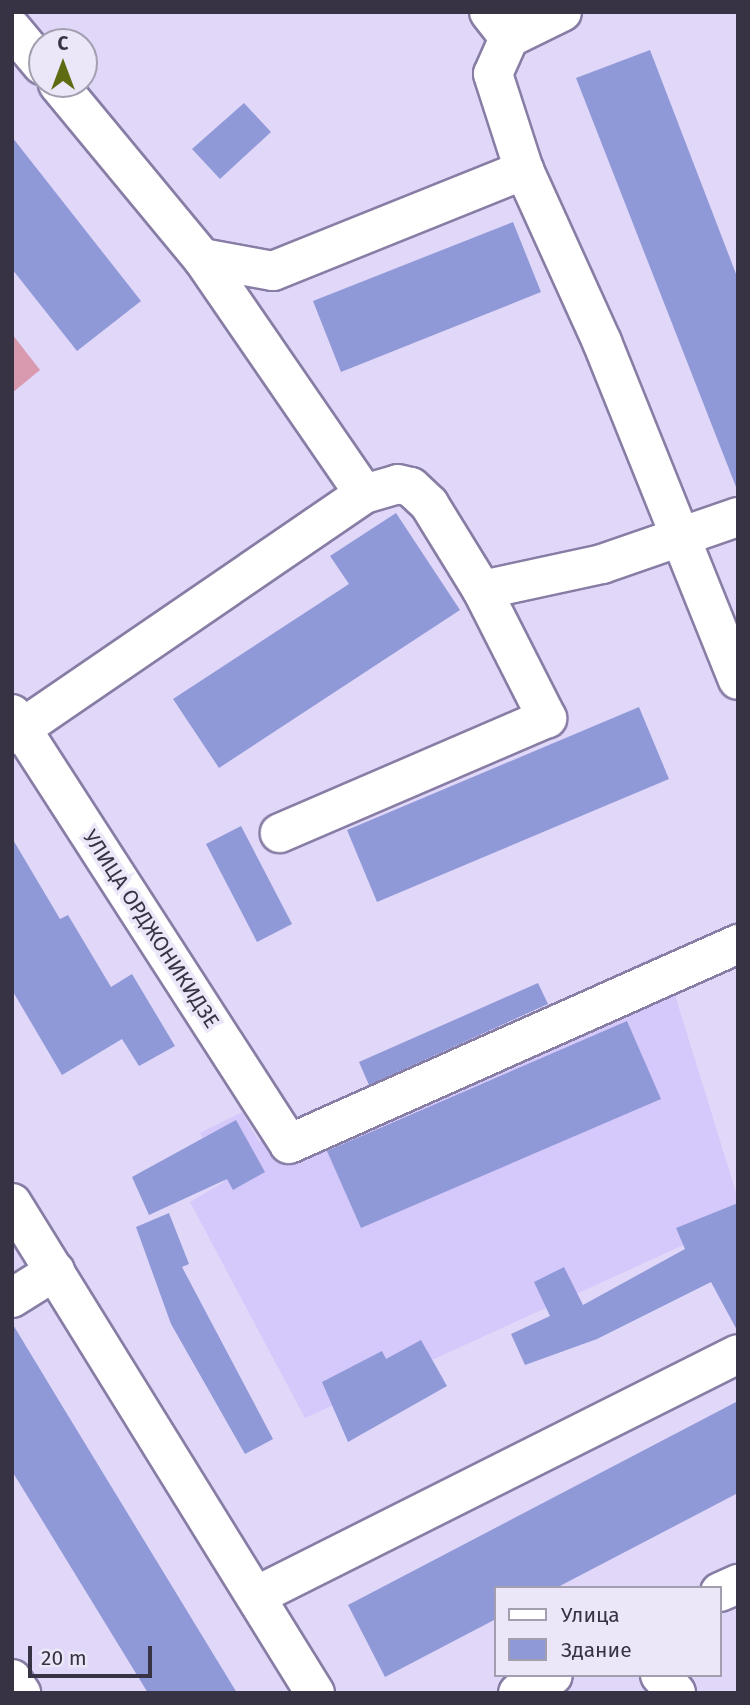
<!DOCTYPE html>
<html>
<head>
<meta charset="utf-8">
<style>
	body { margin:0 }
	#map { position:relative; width:750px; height:1705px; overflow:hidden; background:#e0d7f9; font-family:"Fira Sans",sans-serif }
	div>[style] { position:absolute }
	.built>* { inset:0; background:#d5c8fa }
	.green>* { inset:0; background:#d99aaf }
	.building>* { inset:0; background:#9099d8 }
	.roads { filter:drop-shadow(2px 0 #887da5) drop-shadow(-2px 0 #887da5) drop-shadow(0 2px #887da5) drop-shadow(0 -2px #887da5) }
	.minor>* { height:38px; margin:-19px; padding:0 19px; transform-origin:19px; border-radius:19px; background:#fff }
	span { translate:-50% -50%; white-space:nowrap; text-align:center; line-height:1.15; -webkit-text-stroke:7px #ebe7f8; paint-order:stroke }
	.street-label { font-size:21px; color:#383344 }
	.frame { position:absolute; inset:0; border:14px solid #383344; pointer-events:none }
	.legend { position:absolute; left:494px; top:1586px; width:228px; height:91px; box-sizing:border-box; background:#ebe7f8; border:2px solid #a39fb0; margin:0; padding:9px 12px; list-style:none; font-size:21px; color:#383344 }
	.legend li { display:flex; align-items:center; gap:14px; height:35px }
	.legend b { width:35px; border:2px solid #a39fb0 }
	.north { position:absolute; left:28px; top:28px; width:70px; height:70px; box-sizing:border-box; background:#ebe7f8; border:2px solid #a39fb0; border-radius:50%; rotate:0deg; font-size:19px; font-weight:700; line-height:28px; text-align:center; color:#383344 }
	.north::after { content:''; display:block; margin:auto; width:24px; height:32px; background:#5f6b13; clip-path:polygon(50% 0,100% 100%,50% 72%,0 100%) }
	.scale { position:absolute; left:28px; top:1646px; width:124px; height:32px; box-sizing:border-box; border:4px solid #383344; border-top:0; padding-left:9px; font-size:21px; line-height:24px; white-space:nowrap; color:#383344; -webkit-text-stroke:5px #ebe7f8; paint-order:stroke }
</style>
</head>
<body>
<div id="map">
	<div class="built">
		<i style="clip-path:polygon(662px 953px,738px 1199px,738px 1220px,305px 1418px,190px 1202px,224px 1182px,200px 1133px,242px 1112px,259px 1142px)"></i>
	</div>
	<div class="green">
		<i style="clip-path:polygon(12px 334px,40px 370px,12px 393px)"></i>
	</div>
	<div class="building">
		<i style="clip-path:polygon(650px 50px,738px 279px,738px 492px,576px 78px)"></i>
		<i style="clip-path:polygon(244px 103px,271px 132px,220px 179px,192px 149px)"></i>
		<i style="clip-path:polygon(12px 137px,141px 301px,77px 351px,12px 269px)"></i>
		<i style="clip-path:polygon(513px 222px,541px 292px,341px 372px,313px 301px)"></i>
		<i style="clip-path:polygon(396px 513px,460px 610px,219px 768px,173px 699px,349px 584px,330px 556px)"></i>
		<i style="clip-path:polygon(639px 707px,669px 779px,377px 902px,347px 830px)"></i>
		<i style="clip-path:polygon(241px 826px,292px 924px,257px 942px,206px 844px)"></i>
		<i style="clip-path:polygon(12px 838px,60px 919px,68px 915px,111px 987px,132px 974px,175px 1046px,139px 1066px,122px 1039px,62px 1075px,12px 990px)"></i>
		<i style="clip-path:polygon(538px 983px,548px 1004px,369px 1085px,359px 1062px)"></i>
		<i style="clip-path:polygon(627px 1021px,661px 1099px,361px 1228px,327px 1151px)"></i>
		<i style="clip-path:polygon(236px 1120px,265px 1172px,233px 1190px,227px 1179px,149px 1215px,132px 1177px)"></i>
		<i style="clip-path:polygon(738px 1203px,738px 1332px,711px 1282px,597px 1339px,525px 1365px,511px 1334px,550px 1316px,534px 1282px,564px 1267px,583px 1305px,685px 1249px,676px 1228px)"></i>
		<i style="clip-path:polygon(169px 1213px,189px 1264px,182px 1267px,273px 1439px,245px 1454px,171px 1324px,136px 1227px)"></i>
		<i style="clip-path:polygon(12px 1323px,61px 1404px,237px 1693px,148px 1693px,12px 1471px)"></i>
		<i style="clip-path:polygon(421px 1340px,447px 1386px,348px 1442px,322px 1382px,382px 1351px,386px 1359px)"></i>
		<i style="clip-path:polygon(738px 1401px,738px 1493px,556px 1588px,496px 1588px,496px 1619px,385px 1677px,348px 1605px)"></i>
	</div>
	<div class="roads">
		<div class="minor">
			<i style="left:489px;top:12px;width:33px;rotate:52deg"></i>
			<i style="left:509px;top:38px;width:39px;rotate:114deg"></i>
			<i style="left:493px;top:74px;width:101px;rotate:72.1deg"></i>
			<i style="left:524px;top:170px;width:189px;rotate:65.6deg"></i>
			<i style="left:602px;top:342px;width:364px;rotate:68.1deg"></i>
			<i style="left:12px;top:29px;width:47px;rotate:50.2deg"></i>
			<i style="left:509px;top:38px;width:59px;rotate:-26.1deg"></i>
			<i style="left:58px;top:84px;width:226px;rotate:50.4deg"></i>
			<i style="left:202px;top:258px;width:72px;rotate:10.4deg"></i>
			<i style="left:273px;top:271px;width:271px;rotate:-21.9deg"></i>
			<i style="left:202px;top:258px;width:286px;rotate:55.5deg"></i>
			<i style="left:482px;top:590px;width:123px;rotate:-12.2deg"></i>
			<i style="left:602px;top:564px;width:144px;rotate:-19.1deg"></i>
			<i style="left:12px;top:714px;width:511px;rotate:57.21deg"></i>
			<i style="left:289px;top:1144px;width:492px;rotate:-24deg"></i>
			<i style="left:12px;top:735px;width:427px;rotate:-34.4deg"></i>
			<i style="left:364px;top:494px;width:35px;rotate:-16deg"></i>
			<i style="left:398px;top:484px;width:13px;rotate:13deg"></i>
			<i style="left:411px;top:487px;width:25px;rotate:43deg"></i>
			<i style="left:429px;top:504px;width:101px;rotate:58.4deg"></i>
			<i style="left:482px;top:590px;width:144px;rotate:63.1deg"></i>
			<i style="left:547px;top:718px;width:291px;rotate:156.7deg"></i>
			<i style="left:12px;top:1203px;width:576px;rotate:58.27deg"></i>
			<i style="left:12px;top:1298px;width:51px;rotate:-32.1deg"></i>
			<i style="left:720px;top:1592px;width:20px;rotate:-24deg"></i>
			<i style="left:256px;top:1596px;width:539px;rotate:-26.66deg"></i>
			<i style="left:660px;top:1675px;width:24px;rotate:48deg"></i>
			<i style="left:12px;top:1679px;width:17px;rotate:57deg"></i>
			<i style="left:518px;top:1693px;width:39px;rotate:-27deg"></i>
		</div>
	</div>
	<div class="street-label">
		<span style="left:151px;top:929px;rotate:57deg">УЛИЦА ОРДЖОНИКИДЗЕ</span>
	</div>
	<div class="frame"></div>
	<ul class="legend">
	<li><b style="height:9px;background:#fff"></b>Улица</li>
	<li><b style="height:19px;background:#9099d8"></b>Здание</li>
	</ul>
	<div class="north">С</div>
	<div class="scale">20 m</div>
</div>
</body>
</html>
